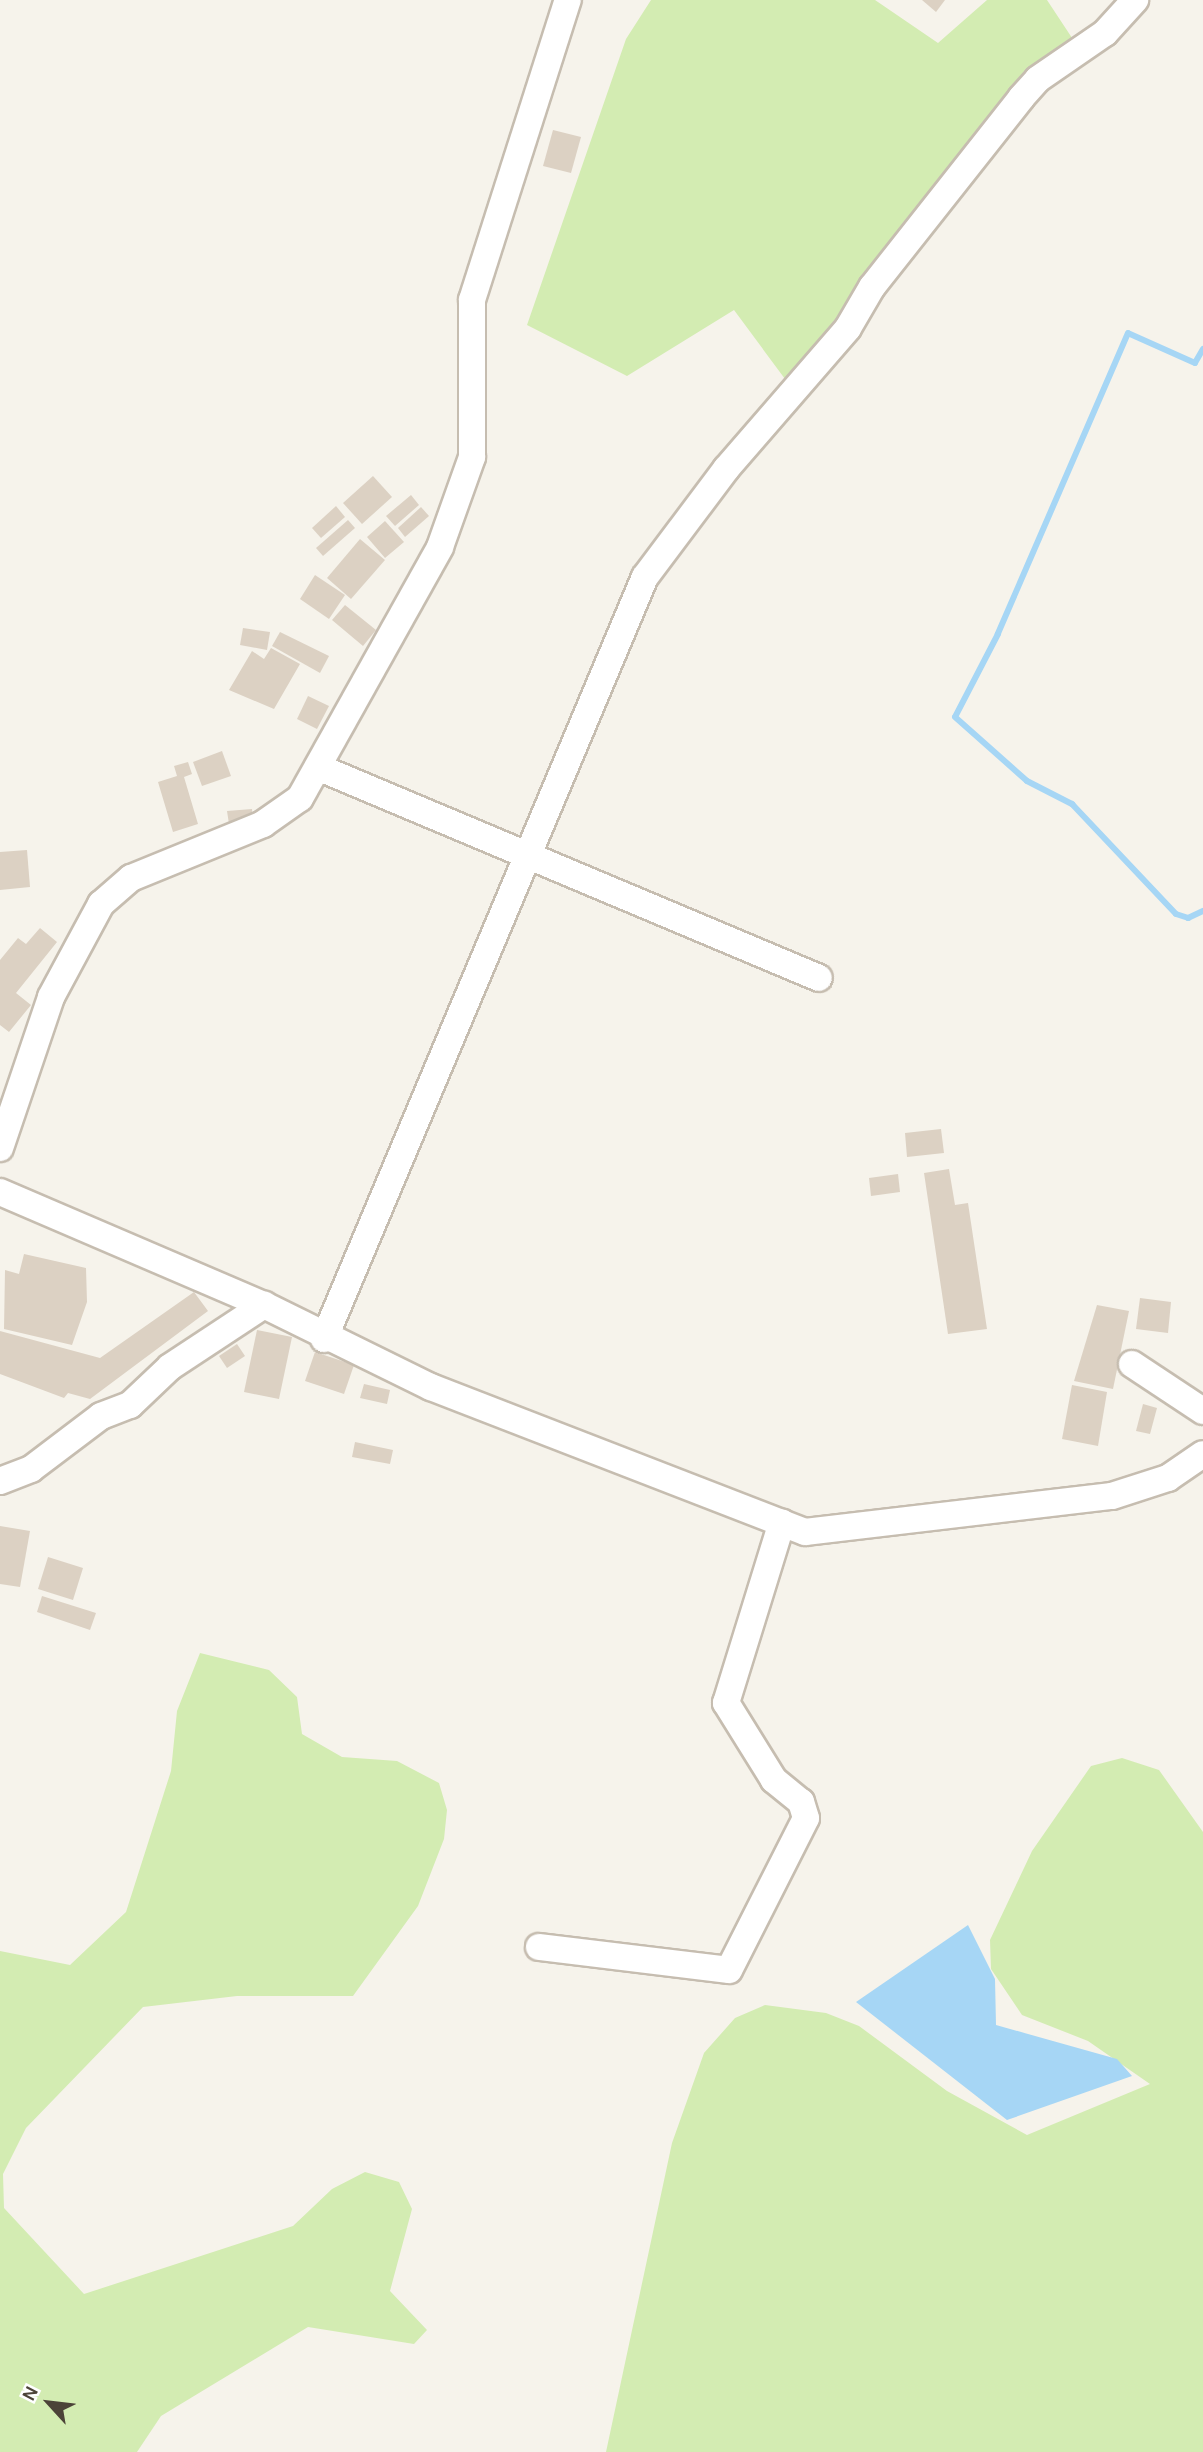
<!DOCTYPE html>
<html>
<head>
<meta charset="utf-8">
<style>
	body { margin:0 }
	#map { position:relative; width:1203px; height:2452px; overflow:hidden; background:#f6f3eb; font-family:Karla,sans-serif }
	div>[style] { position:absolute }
	.green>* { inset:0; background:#d3ecb2 }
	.water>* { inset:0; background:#a6d6f5 }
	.stream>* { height:6px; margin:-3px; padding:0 3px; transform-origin:3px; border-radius:3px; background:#a6d6f5 }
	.building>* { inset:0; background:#dcd1c3 }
	.roads { filter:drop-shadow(2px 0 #c6bdb0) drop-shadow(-2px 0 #c6bdb0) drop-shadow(0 2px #c6bdb0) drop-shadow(0 -2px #c6bdb0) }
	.minor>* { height:26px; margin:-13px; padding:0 13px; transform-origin:13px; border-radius:13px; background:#fff }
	span { translate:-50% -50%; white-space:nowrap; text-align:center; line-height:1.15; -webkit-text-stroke:7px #fff; paint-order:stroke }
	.north { position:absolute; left:14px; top:2368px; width:70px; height:70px; -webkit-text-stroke:5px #fff; paint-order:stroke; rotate:297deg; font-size:19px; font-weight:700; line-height:28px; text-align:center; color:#4b4338 }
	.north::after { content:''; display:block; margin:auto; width:24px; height:32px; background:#4b4338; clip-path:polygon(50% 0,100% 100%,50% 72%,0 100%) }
</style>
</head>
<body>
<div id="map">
	<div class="green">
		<i style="clip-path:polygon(651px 0,875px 0,938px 43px,987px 0,1047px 0,1078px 47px,785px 379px,734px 310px,627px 376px,527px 325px,626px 39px)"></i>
		<i style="clip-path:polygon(200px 1653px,269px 1670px,297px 1697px,302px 1734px,342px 1757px,397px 1761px,439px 1783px,447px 1810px,444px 1839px,418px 1906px,353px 1996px,237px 1996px,143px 2007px,26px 2128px,3px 2174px,4px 2208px,84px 2294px,293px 2226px,332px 2189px,365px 2172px,399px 2182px,412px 2209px,390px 2291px,427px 2330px,414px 2344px,308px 2327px,161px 2416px,137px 2452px,0 2452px,0 1951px,70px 1965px,126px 1912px,171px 1771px,177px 1711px)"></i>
		<i style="clip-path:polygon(1122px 1758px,1159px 1770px,1203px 1832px,1203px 2452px,606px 2452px,672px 2143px,704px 2053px,735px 2018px,765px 2005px,826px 2013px,859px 2026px,947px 2091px,1027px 2135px,1150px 2084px,1088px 2041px,1022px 2015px,991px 1969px,990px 1940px,1032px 1851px,1091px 1766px)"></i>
	</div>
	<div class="water">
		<i style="clip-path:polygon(968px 1925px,995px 1979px,996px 2025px,1117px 2059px,1132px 2076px,1007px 2120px,856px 2002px)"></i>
	</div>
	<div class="stream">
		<i style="left:1203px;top:349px;width:16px;rotate:120deg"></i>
		<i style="left:1195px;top:363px;width:73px;rotate:-155.9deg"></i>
		<i style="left:1128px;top:333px;width:328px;rotate:113.4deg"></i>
		<i style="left:998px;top:634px;width:93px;rotate:117.4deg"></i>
		<i style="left:955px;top:717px;width:96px;rotate:41.6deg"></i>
		<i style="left:1027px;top:781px;width:51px;rotate:27.1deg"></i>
		<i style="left:1072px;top:804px;width:151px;rotate:46.6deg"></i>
		<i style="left:1176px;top:914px;width:13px;rotate:18deg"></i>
		<i style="left:1188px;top:918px;width:17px;rotate:-25deg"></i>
	</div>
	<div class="building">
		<i style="clip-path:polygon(922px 0,945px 0,936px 12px)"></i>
		<i style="clip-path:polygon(553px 130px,581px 137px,571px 173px,543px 166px)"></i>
		<i style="clip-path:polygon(373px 476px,392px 497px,362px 524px,343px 503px)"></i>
		<i style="clip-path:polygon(411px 495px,419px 505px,395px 526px,386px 516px)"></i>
		<i style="clip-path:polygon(336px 506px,345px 517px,321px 538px,312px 528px)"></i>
		<i style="clip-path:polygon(421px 507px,429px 516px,405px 537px,398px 528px)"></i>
		<i style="clip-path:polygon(348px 520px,355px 528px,323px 556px,316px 548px)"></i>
		<i style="clip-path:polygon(385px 521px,404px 542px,385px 558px,367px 537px)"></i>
		<i style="clip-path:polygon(360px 539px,385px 560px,351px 599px,327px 578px)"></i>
		<i style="clip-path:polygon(315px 575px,345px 595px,329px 619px,300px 599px)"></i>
		<i style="clip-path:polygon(345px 605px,376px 630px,363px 646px,332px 620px)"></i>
		<i style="clip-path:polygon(243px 628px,270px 632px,267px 650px,240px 645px)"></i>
		<i style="clip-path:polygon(280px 632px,329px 656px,320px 673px,272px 646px)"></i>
		<i style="clip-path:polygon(271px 648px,300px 664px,274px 709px,229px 690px,252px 651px,264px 659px)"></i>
		<i style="clip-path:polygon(308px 696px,329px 706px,317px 729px,297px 719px)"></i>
		<i style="clip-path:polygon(222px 751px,231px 776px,202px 786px,193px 762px)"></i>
		<i style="clip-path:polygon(188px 762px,192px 774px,184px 777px,198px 824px,173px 832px,158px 782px,177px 776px,174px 766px)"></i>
		<i style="clip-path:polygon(252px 809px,253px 822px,229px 824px,227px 811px)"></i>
		<i style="clip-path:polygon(27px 850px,30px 887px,0 890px,0 852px)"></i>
		<i style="clip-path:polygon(40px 928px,57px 942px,16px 993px,31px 1005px,9px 1032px,0 1025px,0 960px,18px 938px,26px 944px)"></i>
		<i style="clip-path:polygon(941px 1129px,944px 1153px,907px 1157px,905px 1133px)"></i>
		<i style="clip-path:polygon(949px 1169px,955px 1205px,968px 1203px,987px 1329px,948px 1334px,924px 1173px)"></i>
		<i style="clip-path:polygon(898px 1174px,900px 1192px,871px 1196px,869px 1178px)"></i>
		<i style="clip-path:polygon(24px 1254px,86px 1268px,87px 1302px,72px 1345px,4px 1329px,5px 1270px,19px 1274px)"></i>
		<i style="clip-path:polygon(194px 1292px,208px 1311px,90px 1399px,68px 1393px,64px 1398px,0 1374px,0 1331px,100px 1358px)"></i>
		<i style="clip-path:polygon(1140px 1298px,1171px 1302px,1168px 1333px,1136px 1329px)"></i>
		<i style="clip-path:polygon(1097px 1305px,1129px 1311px,1113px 1389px,1074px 1381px)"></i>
		<i style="clip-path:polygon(257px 1330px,292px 1337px,279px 1399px,244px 1392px)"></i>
		<i style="clip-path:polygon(237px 1344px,245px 1356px,227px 1368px,219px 1356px)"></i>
		<i style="clip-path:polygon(315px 1352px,354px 1365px,344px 1394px,305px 1381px)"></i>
		<i style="clip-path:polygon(364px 1384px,390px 1390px,387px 1404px,360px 1398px)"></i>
		<i style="clip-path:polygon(1072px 1385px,1107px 1392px,1098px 1446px,1062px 1439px)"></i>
		<i style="clip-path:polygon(1143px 1404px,1157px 1408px,1150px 1434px,1136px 1431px)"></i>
		<i style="clip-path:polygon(355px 1442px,393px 1450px,390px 1464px,352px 1457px)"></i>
		<i style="clip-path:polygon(0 1526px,30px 1531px,20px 1587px,0 1584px)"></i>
		<i style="clip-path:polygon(48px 1557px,83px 1568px,73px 1600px,38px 1589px)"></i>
		<i style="clip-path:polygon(42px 1596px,96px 1613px,90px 1630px,37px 1612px)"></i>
	</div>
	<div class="roads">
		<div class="minor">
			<i style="left:320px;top:768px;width:541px;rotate:22.82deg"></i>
			<i style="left:0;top:1148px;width:159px;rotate:-71.3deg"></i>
			<i style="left:51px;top:997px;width:106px;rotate:-61.7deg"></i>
			<i style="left:101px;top:904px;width:40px;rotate:-41deg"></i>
			<i style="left:131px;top:878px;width:143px;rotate:-22.2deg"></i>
			<i style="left:263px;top:824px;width:45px;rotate:-35.1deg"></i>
			<i style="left:300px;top:798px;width:287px;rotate:-60.8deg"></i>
			<i style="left:440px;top:547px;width:96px;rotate:-70.4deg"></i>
			<i style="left:472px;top:457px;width:157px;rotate:-90deg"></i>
			<i style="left:472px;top:300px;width:315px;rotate:-72.3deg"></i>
			<i style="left:0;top:1192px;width:287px;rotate:23.2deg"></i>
			<i style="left:264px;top:1305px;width:186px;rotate:26.2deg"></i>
			<i style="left:431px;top:1387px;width:401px;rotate:21.2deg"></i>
			<i style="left:805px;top:1532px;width:309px;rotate:-6.7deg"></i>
			<i style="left:1112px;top:1496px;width:59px;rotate:-17.8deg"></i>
			<i style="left:1168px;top:1478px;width:42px;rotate:-34.4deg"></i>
			<i style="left:324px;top:1339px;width:827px;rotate:-67.16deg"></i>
			<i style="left:645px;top:577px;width:135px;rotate:-53.1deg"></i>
			<i style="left:726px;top:469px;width:186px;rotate:-49.1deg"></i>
			<i style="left:848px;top:328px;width:48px;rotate:-59.7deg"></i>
			<i style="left:872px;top:287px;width:241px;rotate:-51.7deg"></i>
			<i style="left:1021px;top:98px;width:25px;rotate:-48deg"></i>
			<i style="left:1038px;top:79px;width:81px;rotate:-34.5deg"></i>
			<i style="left:1105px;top:33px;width:45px;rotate:-47.7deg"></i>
			<i style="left:1132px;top:1364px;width:85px;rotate:33.5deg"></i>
			<i style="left:0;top:1481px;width:33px;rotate:-21deg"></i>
			<i style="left:31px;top:1469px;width:88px;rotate:-37.1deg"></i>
			<i style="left:101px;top:1416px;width:31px;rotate:-21deg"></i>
			<i style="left:130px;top:1405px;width:55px;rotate:-43.5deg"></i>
			<i style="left:170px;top:1367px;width:113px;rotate:-33.4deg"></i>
			<i style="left:539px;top:1947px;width:191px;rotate:6.9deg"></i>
			<i style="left:729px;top:1970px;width:170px;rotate:-63.1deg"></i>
			<i style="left:806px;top:1818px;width:17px;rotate:-107deg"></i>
			<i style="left:801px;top:1802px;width:35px;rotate:-141deg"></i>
			<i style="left:774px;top:1780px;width:91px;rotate:-121.9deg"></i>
			<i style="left:726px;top:1703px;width:189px;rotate:-72.8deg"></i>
		</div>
	</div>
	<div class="north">N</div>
</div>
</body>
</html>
